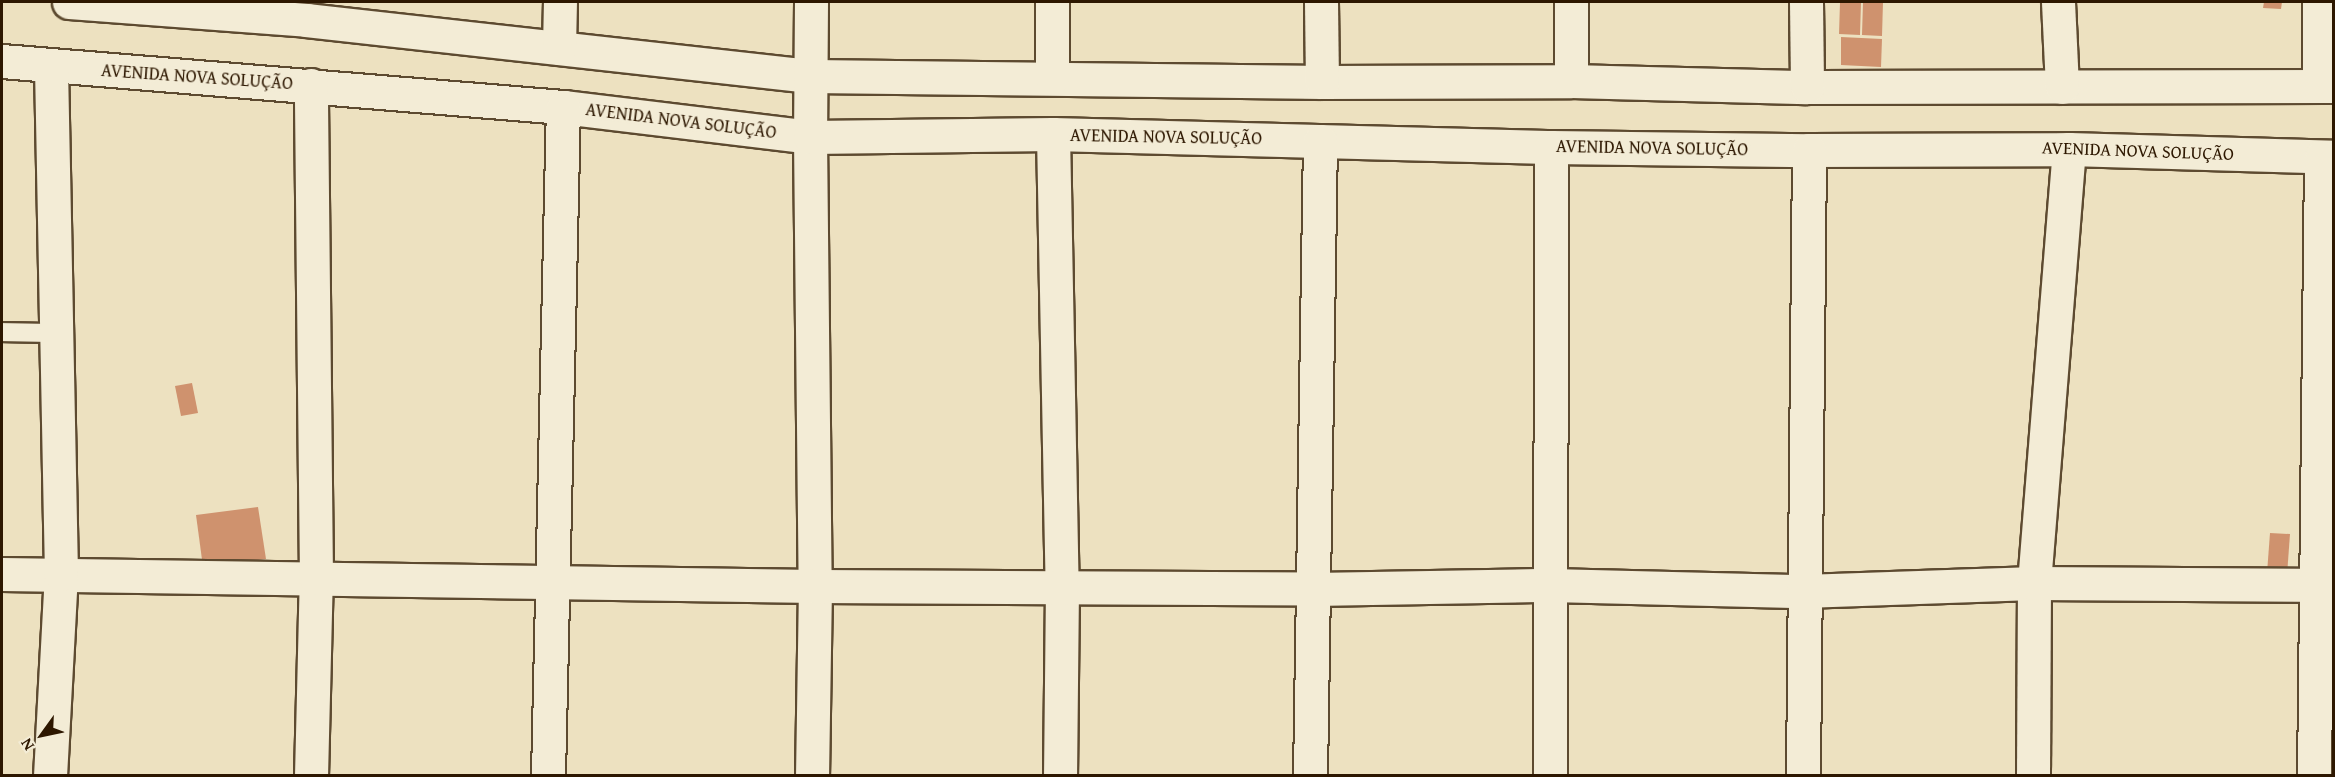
<!DOCTYPE html>
<html>
<head>
<meta charset="utf-8">
<style>
	body { margin:0 }
	#map { position:relative; width:2335px; height:777px; overflow:hidden; background:#ede1c0; font-family:"Gentium Book Plus",serif }
	div>[style] { position:absolute }
	.building>* { inset:0; background:#cf926e }
	.roads { filter:drop-shadow(2px 0 #5d4a30) drop-shadow(-2px 0 #5d4a30) drop-shadow(0 2px #5d4a30) drop-shadow(0 -2px #5d4a30) }
	.service>* { height:18px; margin:-9px; padding:0 9px; transform-origin:9px; border-radius:9px; background:#f3ecd6 }
	.minor>* { height:33px; margin:-16.5px; padding:0 16.5px; transform-origin:16.5px; border-radius:16.5px; background:#f3ecd6 }
	span { translate:-50% -50%; white-space:nowrap; text-align:center; line-height:1.15; -webkit-text-stroke:4.5px #f3ecd6; paint-order:stroke }
	.street-label { font-size:18px; color:#2d1700 }
	.frame { position:absolute; inset:0; border:3px solid #2d1700; pointer-events:none }
	.north { position:absolute; left:12px; top:705px; width:60px; height:60px; -webkit-text-stroke:4px #f3ecd6; paint-order:stroke; rotate:237deg; font-size:16px; font-weight:700; line-height:24px; text-align:center; color:#2d1700 }
	.north::after { content:''; display:block; margin:auto; width:21px; height:27px; background:#2d1700; clip-path:polygon(50% 0,100% 100%,50% 72%,0 100%) }
</style>
</head>
<body>
<div id="map">
	<div class="building">
		<i style="clip-path:polygon(1840px 2px,1861px 2px,1860px 35px,1839px 34px)"></i>
		<i style="clip-path:polygon(1863px 2px,1883px 2px,1882px 36px,1862px 35px)"></i>
		<i style="clip-path:polygon(2264px 2px,2282px 2px,2281px 9px,2263px 8px)"></i>
		<i style="clip-path:polygon(1841px 37px,1882px 39px,1881px 67px,1841px 65px)"></i>
		<i style="clip-path:polygon(192px 383px,198px 413px,181px 416px,175px 386px)"></i>
		<i style="clip-path:polygon(258px 507px,266px 559px,203px 567px,196px 515px)"></i>
		<i style="clip-path:polygon(2270px 533px,2290px 534px,2287px 575px,2267px 573px)"></i>
	</div>
	<div class="roads">
		<div class="service">
			<i style="left:2px;top:332px;width:54px;rotate:1.1deg"></i>
		</div>
		<div class="minor">
			<i style="left:69px;top:2px;width:238px;rotate:4.3deg"></i>
			<i style="left:306px;top:20px;width:507px;rotate:6.34deg"></i>
			<i style="left:810px;top:76px;width:512px;rotate:0.67deg"></i>
			<i style="left:1322px;top:82px;width:249px;rotate:-0.2deg"></i>
			<i style="left:1571px;top:81px;width:236px;rotate:1.5deg"></i>
			<i style="left:1807px;top:87px;width:527px;rotate:-0.11deg"></i>
			<i style="left:811px;top:2px;width:135px;rotate:90.4deg"></i>
			<i style="left:810px;top:137px;width:449px;rotate:89.4deg"></i>
			<i style="left:815px;top:586px;width:190px;rotate:90.9deg"></i>
			<i style="left:1321px;top:2px;width:80px;rotate:89.3deg"></i>
			<i style="left:1571px;top:2px;width:79px;rotate:90deg"></i>
			<i style="left:1806px;top:2px;width:85px;rotate:89.3deg"></i>
			<i style="left:2058px;top:2px;width:85px;rotate:87.3deg"></i>
			<i style="left:2319px;top:2px;width:84px;rotate:90deg"></i>
			<i style="left:559px;top:48px;width:46px;rotate:-88.8deg"></i>
			<i style="left:2px;top:61px;width:563px;rotate:4.69deg"></i>
			<i style="left:563px;top:107px;width:249px;rotate:6.9deg"></i>
			<i style="left:810px;top:137px;width:243px;rotate:-0.7deg"></i>
			<i style="left:1053px;top:134px;width:498px;rotate:1.5deg"></i>
			<i style="left:1551px;top:147px;width:258px;rotate:0.7deg"></i>
			<i style="left:1809px;top:150px;width:260px;rotate:-0.2deg"></i>
			<i style="left:2069px;top:149px;width:265px;rotate:1.7deg"></i>
			<i style="left:1052px;top:78px;width:76px;rotate:-90deg"></i>
			<i style="left:1053px;top:134px;width:453px;rotate:88.9deg"></i>
			<i style="left:1062px;top:587px;width:189px;rotate:90.6deg"></i>
			<i style="left:2px;top:574px;width:813px;rotate:0.85deg"></i>
			<i style="left:815px;top:586px;width:498px;rotate:0.3deg"></i>
			<i style="left:1313px;top:589px;width:237px;rotate:-1deg"></i>
			<i style="left:1550px;top:585px;width:253px;rotate:1.4deg"></i>
			<i style="left:1803px;top:591px;width:231px;rotate:-2deg"></i>
			<i style="left:2034px;top:583px;width:300px;rotate:0.4deg"></i>
			<i style="left:50px;top:776px;width:202px;rotate:-86.9deg"></i>
			<i style="left:61px;top:574px;width:508px;rotate:-91.13deg"></i>
			<i style="left:311px;top:776px;width:198px;rotate:-88.6deg"></i>
			<i style="left:316px;top:578px;width:493px;rotate:-90.6deg"></i>
			<i style="left:548px;top:776px;width:669px;rotate:-88.72deg"></i>
			<i style="left:1310px;top:776px;width:635px;rotate:-89.1deg"></i>
			<i style="left:1550px;top:776px;width:629px;rotate:-89.91deg"></i>
			<i style="left:1803px;top:776px;width:626px;rotate:-89.45deg"></i>
			<i style="left:2033px;top:776px;width:193px;rotate:-89.7deg"></i>
			<i style="left:2034px;top:583px;width:435px;rotate:-85.4deg"></i>
			<i style="left:2314px;top:776px;width:619px;rotate:-89.35deg"></i>
		</div>
	</div>
	<div class="street-label">
		<span style="left:197px;top:77px;rotate:4deg">AVENIDA NOVA SOLUÇÃO</span>
		<span style="left:681px;top:121px;rotate:7deg">AVENIDA NOVA SOLUÇÃO</span>
		<span style="left:1166px;top:137px;rotate:1deg">AVENIDA NOVA SOLUÇÃO</span>
		<span style="left:1652px;top:148px;rotate:1deg">AVENIDA NOVA SOLUÇÃO</span>
		<span style="left:2138px;top:151px;rotate:2deg">AVENIDA NOVA SOLUÇÃO</span>
	</div>
	<div class="frame"></div>
	<div class="north">N</div>
</div>
</body>
</html>
